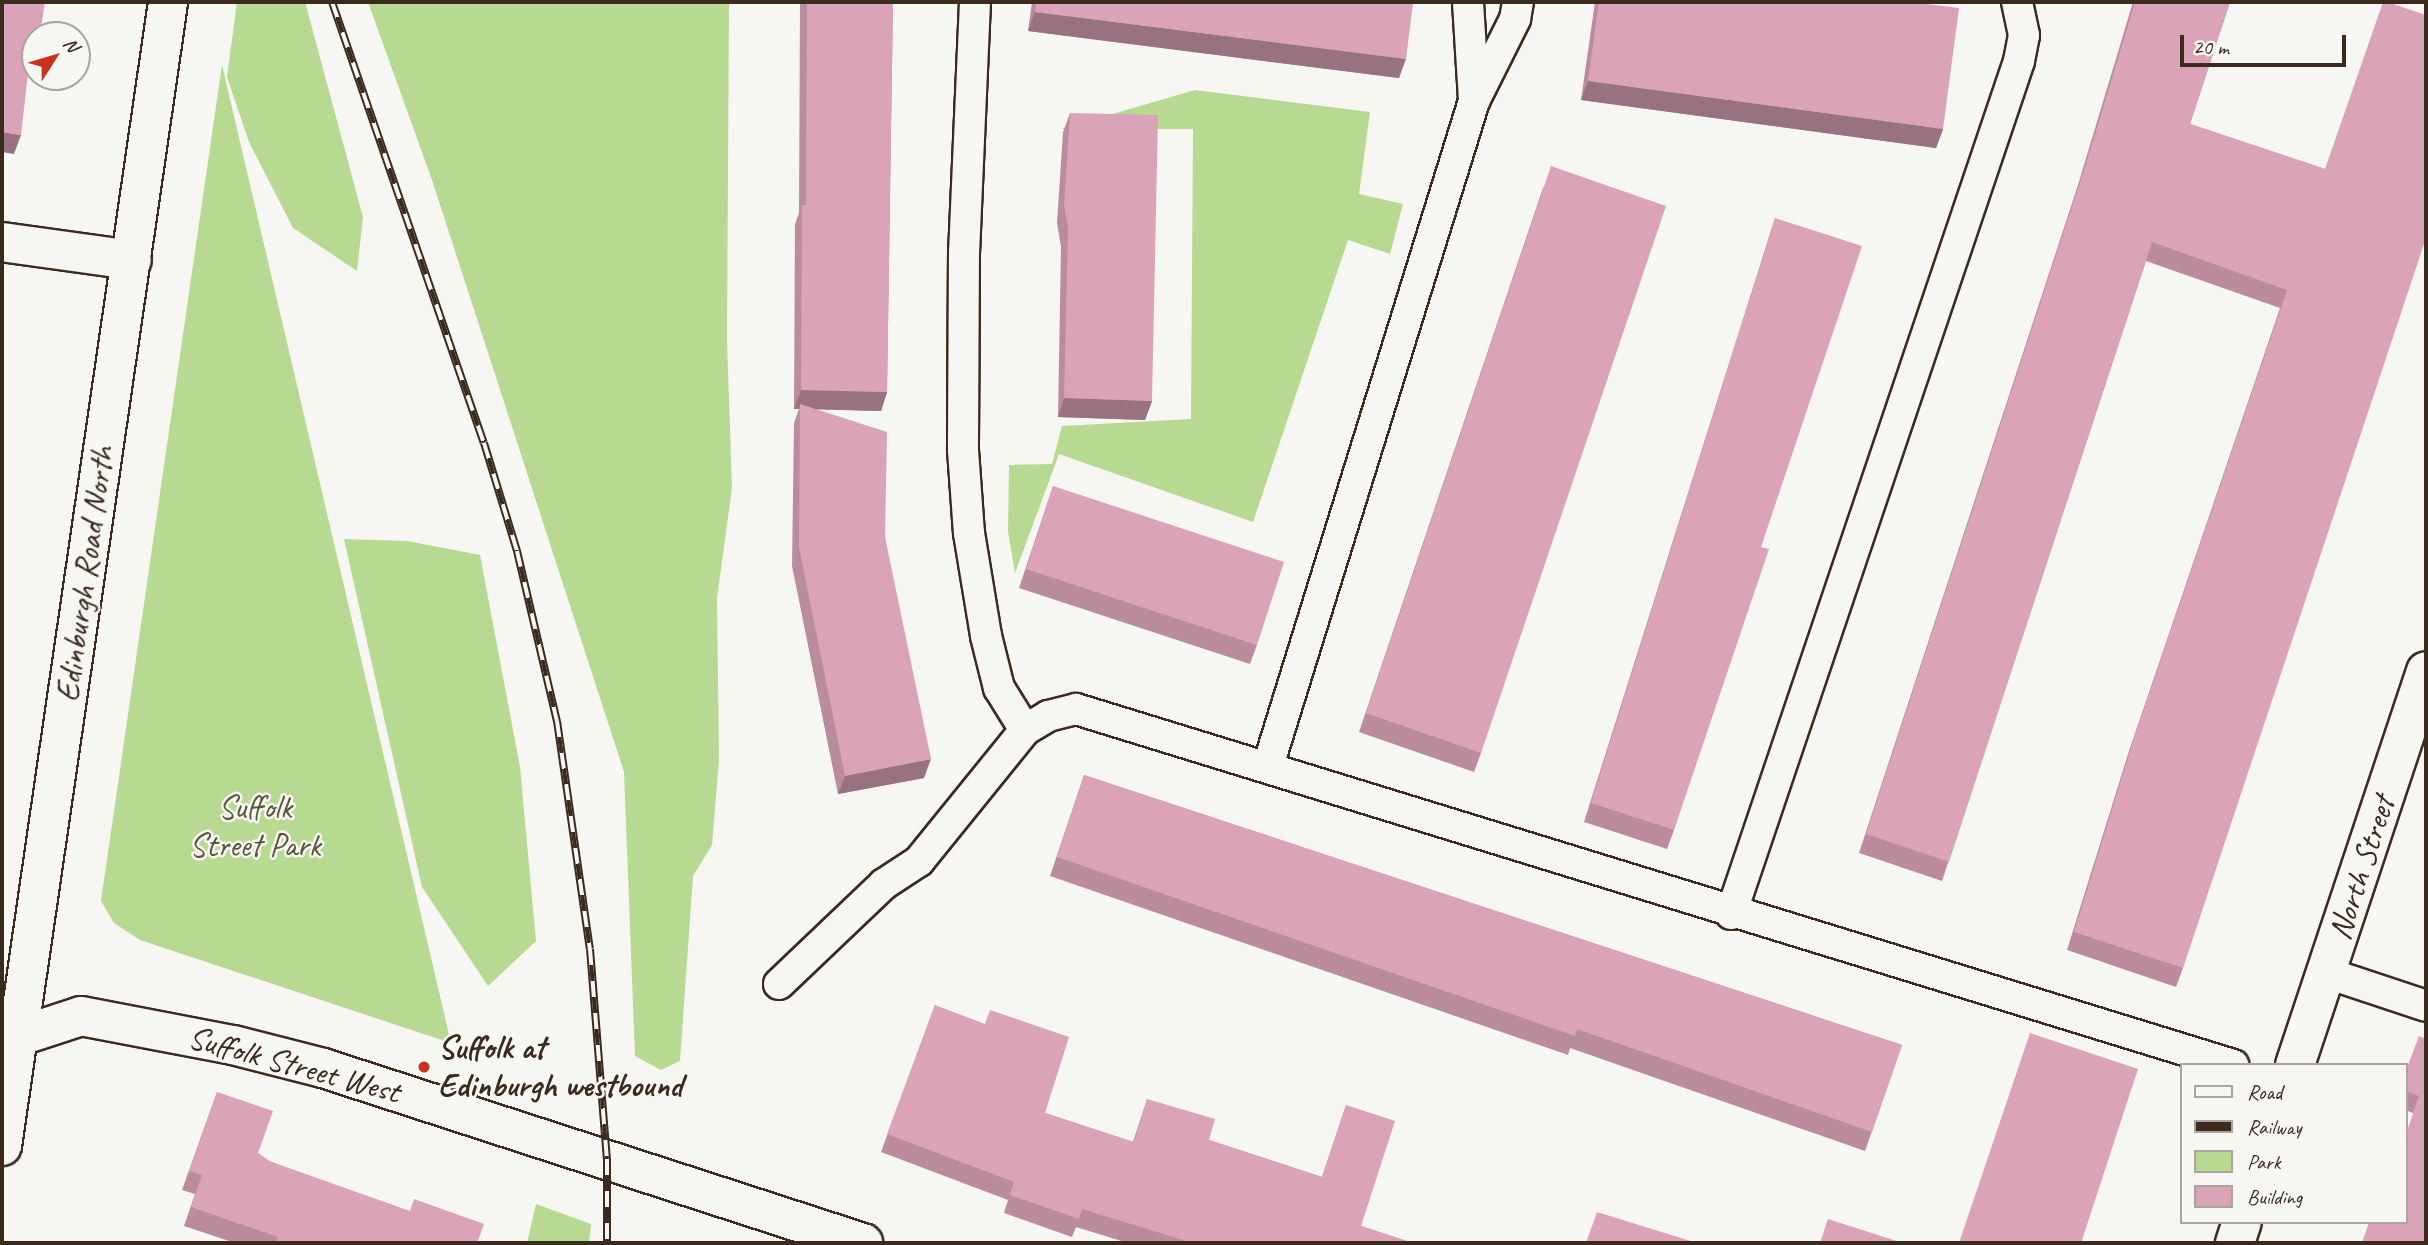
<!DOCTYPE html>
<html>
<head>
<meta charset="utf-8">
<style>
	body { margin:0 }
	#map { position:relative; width:2428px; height:1245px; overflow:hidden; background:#f6f6f2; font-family:Caveat,sans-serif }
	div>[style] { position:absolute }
	.green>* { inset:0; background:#b7d992 }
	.roads { filter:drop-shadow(2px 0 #3b2a1e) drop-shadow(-2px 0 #3b2a1e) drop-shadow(0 2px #3b2a1e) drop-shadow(0 -2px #3b2a1e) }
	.service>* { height:30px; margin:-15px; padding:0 15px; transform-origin:15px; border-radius:15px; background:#f6f6f2 }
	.minor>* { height:38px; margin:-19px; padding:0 19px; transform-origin:19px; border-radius:19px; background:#f6f6f2 }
	.secondary>* { height:38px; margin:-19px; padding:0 19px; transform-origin:19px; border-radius:19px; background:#f6f6f2 }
	.rail>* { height:8px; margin-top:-4px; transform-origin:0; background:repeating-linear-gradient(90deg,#f6f6f2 0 16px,#3b2a1e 0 32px); box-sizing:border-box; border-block:2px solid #3b2a1e }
	.wall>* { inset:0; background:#bb8c9e }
	.shaded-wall>* { inset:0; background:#997281 }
	.building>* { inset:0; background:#daa3b8 }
	.dots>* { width:19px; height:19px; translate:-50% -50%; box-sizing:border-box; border:4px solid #f6f6f2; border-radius:50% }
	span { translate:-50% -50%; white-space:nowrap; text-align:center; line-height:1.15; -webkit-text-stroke:5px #f6f6f2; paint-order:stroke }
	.street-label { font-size:33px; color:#3b2a1e }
	.park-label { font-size:33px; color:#5a563b }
	.poi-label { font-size:33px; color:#3b2a1e; font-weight:700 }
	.left { translate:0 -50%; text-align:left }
	.frame { position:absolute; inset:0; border:4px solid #3b2a1e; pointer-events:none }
	.legend { position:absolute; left:2180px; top:1063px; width:228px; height:161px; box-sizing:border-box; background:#f6f6f2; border:2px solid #aba49d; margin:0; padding:9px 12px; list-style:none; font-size:21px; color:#3b2a1e }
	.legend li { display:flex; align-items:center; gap:14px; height:35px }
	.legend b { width:35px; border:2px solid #aba49d }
	.north { position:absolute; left:21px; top:21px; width:70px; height:70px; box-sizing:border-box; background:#f6f6f2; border:2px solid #aba49d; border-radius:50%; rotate:53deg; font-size:19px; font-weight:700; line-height:28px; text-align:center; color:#3b2a1e }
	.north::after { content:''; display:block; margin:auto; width:24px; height:32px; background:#c8321e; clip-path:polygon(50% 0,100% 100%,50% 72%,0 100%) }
	.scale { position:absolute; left:2180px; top:35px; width:166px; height:32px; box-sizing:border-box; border:4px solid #3b2a1e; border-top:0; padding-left:9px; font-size:21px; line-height:24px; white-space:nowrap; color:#3b2a1e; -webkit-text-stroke:5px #f6f6f2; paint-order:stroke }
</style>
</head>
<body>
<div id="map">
	<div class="green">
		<i style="clip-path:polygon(237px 2px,305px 2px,363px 217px,357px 271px,293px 228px,249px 142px,227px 77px)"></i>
		<i style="clip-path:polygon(368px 2px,729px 2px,727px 340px,732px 488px,717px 598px,719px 760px,712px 845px,693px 876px,680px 1061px,661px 1070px,635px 1056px,624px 772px,432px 180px)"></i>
		<i style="clip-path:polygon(222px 65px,451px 1043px,140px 940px,114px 923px,101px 901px)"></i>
		<i style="clip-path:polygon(1195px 90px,1370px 112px,1359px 194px,1403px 204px,1390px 254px,1348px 240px,1253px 522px,1059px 454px,1015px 573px,1008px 531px,1009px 465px,1052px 464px,1062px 426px,1191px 419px,1193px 129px,1061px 129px)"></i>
		<i style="clip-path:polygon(344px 539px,407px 541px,480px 555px,520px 767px,536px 941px,488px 986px,422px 887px)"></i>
		<i style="clip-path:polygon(536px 1204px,591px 1224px,589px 1243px,527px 1243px)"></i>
	</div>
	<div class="roads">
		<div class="service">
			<i style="left:975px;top:2px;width:249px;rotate:92.5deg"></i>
			<i style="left:964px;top:251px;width:199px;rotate:90.3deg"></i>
			<i style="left:963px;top:450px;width:83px;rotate:85.9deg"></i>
			<i style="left:969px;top:533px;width:104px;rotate:80.6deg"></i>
			<i style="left:986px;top:636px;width:54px;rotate:76deg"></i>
			<i style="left:999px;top:688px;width:49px;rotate:58.2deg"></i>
			<i style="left:1468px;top:2px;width:99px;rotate:86.5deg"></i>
			<i style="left:1268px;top:766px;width:696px;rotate:-72.79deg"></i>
			<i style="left:1474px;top:101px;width:92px;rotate:-63.4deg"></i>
			<i style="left:1515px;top:19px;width:17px;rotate:-80deg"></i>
			<i style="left:1731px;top:914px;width:900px;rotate:-71.34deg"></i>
			<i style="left:2019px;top:61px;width:26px;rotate:-79deg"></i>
			<i style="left:2024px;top:35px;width:34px;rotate:-102deg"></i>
			<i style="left:2327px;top:973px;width:104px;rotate:18.4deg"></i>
			<i style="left:779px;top:984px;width:145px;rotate:-43.6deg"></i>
			<i style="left:884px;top:884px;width:42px;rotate:-33.3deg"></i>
			<i style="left:919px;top:861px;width:169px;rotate:-51deg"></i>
			<i style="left:1025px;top:730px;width:27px;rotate:-31deg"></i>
			<i style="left:1048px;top:716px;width:29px;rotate:-14deg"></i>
			<i style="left:1076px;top:709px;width:1211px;rotate:17.1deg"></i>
		</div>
		<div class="minor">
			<i style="left:2px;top:242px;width:131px;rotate:7.9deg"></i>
			<i style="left:2px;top:1042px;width:83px;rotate:-18.2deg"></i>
			<i style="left:81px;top:1016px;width:155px;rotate:10.8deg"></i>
			<i style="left:233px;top:1045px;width:93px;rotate:14.3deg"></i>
			<i style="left:323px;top:1068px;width:568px;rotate:17.96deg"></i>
			<i style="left:2295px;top:1065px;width:415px;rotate:-71.6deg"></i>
			<i style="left:2235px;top:1243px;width:22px;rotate:-72deg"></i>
		</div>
		<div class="secondary">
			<i style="left:2px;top:1146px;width:1156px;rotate:-81.74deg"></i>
		</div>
	</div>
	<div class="rail">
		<i style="left:332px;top:2px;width:466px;rotate:71deg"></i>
		<i style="left:484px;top:443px;width:113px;rotate:73deg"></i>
		<i style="left:517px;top:551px;width:175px;rotate:76.8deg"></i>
		<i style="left:557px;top:721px;width:230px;rotate:81.8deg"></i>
		<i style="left:590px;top:949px;width:211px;rotate:85.4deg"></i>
		<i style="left:607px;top:1159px;width:84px;rotate:90deg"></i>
	</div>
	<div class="wall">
		<i style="clip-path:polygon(800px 2px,893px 2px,887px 392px,881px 411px,817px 409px,885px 537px,924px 778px,838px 794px,792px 566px,794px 423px,799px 409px,794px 409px,795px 224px,799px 213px)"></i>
		<i style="clip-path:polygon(1032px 2px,1413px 2px,1399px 78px,1028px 31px)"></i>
		<i style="clip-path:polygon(1595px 2px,1909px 2px,1943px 129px,1936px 148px,1581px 100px)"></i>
		<i style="clip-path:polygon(2133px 2px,2230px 2px,2190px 124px,2325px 169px,2183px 968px,2176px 987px,2067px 950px,2129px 751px,2280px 308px,2146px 261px,1942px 881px,1859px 853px,2078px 185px)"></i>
		<i style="clip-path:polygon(1070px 113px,1152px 401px,1145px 420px,1058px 417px,1061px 247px,1057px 223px,1063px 132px)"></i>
		<i style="clip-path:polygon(1544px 185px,1481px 753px,1474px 772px,1359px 732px)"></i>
		<i style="clip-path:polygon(1775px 218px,1761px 547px,1674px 830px,1667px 849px,1584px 822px)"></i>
		<i style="clip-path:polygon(1053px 486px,1257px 645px,1250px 664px,1019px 588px)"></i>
		<i style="clip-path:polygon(1084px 775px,1902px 1045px,1865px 1151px,1570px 1048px,1568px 1055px,1050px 876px)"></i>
		<i style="clip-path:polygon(935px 1005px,1045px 1113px,1133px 1142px,1147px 1099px,1209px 1140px,1322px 1177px,1346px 1105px,1361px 1226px,1413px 1243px,1128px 1243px,1076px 1227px,1072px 1237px,1004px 1213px,1008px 1200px,881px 1152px)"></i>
		<i style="clip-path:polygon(2426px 1039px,2405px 1222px,2413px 1113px,2405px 1110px,2405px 1073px)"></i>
		<i style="clip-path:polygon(217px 1092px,258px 1153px,269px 1161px,477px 1243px,235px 1243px,184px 1226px,195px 1194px,182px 1190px)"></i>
	</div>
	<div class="shaded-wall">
		<i style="clip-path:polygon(1035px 12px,1406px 59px,1399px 78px,1028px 31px)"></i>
		<i style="clip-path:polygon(32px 39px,35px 40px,35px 53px,33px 59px,25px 58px)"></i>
		<i style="clip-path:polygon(1588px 81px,1943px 129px,1936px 148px,1581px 100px)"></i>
		<i style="clip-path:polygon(2px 132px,21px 135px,14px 154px,2px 152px)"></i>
		<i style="clip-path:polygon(801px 390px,887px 392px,881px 411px,800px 409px,800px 404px,799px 409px,794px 409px)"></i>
		<i style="clip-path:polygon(1064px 398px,1152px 401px,1145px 420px,1058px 417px)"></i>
		<i style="clip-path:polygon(931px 759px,924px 778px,838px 794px,845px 776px)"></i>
	</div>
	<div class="building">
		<i style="clip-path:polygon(2px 2px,45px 2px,40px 35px,35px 35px,35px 40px,32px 39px,21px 135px,2px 132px)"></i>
		<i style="clip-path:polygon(807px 2px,893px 2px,887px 392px,801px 390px,802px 205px,806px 205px)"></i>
		<i style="clip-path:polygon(1036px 2px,1413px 2px,1406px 59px,1035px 12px)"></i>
		<i style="clip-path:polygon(1599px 2px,1909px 2px,1959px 8px,1943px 129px,1588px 81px)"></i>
		<i style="clip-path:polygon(2135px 2px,2230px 2px,2190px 124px,2325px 169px,2383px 2px,2387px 2px,2426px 15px,2426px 238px,2183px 968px,2074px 932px,2136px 732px,2287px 290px,2152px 242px,1949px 862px,1866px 834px,2085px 167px)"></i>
		<i style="clip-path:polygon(1070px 113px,1158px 115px,1152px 401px,1064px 398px,1068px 228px,1064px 205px)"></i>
		<i style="clip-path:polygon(1551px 166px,1666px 206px,1481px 753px,1366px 713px)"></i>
		<i style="clip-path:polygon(1775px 218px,1862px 246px,1761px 547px,1769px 549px,1674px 830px,1591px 803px)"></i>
		<i style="clip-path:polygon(800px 404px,887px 432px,885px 537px,931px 759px,845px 776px,799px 547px)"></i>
		<i style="clip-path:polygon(1053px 486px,1284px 562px,1257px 645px,1026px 569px)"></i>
		<i style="clip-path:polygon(1084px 775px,1902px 1045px,1872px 1132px,1577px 1029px,1575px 1036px,1057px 857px)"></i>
		<i style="clip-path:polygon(935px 1005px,985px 1024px,990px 1010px,1069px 1037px,1045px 1113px,1134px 1142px,1147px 1099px,1215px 1119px,1209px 1140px,1322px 1177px,1346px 1105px,1395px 1121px,1361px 1226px,1413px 1243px,1193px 1243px,1082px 1209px,1079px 1219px,1010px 1195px,1014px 1182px,887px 1134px)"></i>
		<i style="clip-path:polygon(2030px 1033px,2138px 1069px,2081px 1243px,1959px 1243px)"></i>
		<i style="clip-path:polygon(2419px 1036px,2426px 1039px,2426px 1243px,2362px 1243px,2369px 1222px,2405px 1222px,2405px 1137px,2419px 1096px,2405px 1091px,2405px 1073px)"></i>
		<i style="clip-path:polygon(217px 1092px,273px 1111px,258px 1153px,269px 1161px,410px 1211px,414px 1199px,484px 1224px,477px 1243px,276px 1243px,278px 1237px,191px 1207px,202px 1175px,189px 1171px)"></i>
		<i style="clip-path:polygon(1597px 1212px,1697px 1243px,1586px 1243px)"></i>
		<i style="clip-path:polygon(1828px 1219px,1903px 1243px,1820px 1243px)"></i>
	</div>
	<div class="dots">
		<i style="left:424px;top:1067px;background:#c8321e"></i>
	</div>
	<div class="street-label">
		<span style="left:86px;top:574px;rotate:-82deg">Edinburgh Road North</span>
		<span style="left:2362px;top:868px;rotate:-72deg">North Street</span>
		<span style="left:294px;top:1065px;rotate:15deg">Suffolk Street West</span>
	</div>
	<div class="park-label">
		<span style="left:255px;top:827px">Suffolk<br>Street Park</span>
	</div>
	<div class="poi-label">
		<span class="left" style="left:438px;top:1067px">Suffolk at<br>Edinburgh westbound</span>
	</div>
	<div class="frame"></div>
	<ul class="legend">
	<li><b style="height:9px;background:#f6f6f2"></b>Road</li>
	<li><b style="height:9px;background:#3b2a1e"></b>Railway</li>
	<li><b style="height:19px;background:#b7d992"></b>Park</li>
	<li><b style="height:19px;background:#daa3b8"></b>Building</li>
	</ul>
	<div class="north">N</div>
	<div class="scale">20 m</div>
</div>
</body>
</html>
